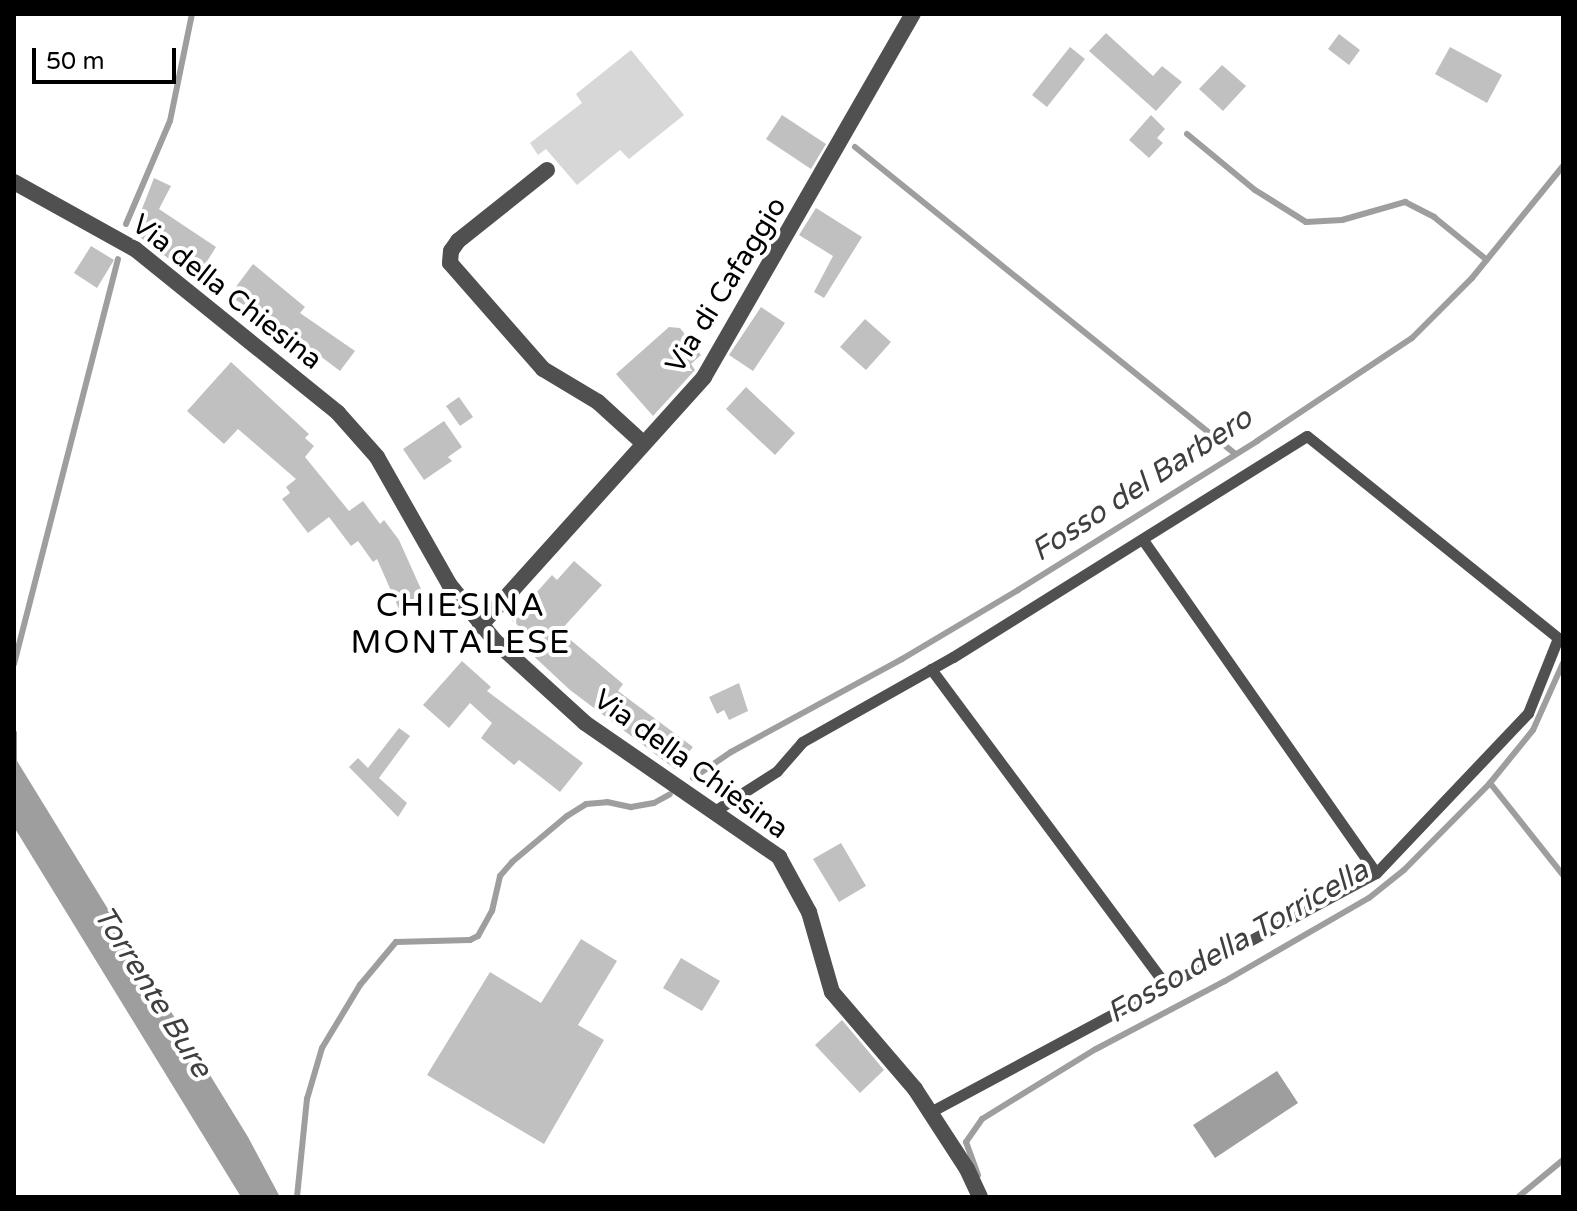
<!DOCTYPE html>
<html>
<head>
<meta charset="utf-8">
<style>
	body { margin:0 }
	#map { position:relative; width:1577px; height:1211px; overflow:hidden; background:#fff; font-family:"Varela Round",sans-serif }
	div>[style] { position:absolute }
	.green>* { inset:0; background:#d7d7d7 }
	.water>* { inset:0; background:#9e9e9e }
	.stream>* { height:6px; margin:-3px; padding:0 3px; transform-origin:3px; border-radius:3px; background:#9e9e9e }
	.building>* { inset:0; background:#c0c0c0 }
	.lane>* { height:11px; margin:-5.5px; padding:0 5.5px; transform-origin:5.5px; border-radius:5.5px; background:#505050 }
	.street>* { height:16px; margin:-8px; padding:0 8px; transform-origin:8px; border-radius:8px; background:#505050 }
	span { translate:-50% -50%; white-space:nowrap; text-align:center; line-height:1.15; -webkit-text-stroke:8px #fff; paint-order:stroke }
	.street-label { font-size:28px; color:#000 }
	.water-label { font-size:30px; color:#3f3f3f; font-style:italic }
	.quarter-label { font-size:32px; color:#000; letter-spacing:2px }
	.frame { position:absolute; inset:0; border:16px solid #000; pointer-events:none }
	.scale { position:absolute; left:32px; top:48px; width:144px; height:36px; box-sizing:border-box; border:4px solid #000; border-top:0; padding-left:10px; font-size:24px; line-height:28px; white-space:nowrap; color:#000; -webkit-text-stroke:6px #fff; paint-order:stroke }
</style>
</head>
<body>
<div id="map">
	<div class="green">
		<i style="clip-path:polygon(631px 50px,684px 115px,629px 159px,620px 150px,577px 185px,546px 149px,538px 155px,530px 143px,582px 103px,576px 94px)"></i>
	</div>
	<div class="water">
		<i style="clip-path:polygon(14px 756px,248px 1137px,280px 1197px,241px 1197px,14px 827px)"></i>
		<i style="clip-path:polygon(1277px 1071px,1298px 1103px,1215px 1158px,1193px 1125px)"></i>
	</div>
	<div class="stream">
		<i style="left:1187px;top:134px;width:88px;rotate:39.5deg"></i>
		<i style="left:1255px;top:190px;width:60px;rotate:32.1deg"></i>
		<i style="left:1306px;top:222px;width:36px;rotate:-3deg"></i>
		<i style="left:1342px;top:220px;width:66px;rotate:-15.9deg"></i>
		<i style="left:1405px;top:202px;width:33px;rotate:27deg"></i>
		<i style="left:1434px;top:217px;width:68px;rotate:39.1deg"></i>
		<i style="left:855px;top:147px;width:489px;rotate:38.9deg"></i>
		<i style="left:126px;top:224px;width:112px;rotate:-66.9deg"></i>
		<i style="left:170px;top:121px;width:109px;rotate:-78.4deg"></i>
		<i style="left:14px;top:664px;width:418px;rotate:-75.6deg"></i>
		<i style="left:14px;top:733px;width:40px;rotate:90deg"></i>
		<i style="left:693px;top:778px;width:46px;rotate:-34.4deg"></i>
		<i style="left:731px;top:752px;width:195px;rotate:-28.5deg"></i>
		<i style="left:902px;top:659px;width:135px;rotate:-30.7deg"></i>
		<i style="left:1018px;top:590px;width:282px;rotate:-31.9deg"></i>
		<i style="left:1257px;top:441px;width:186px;rotate:-33.6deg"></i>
		<i style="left:1412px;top:338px;width:85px;rotate:-45deg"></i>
		<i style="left:1472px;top:278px;width:144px;rotate:-50.9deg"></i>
		<i style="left:1490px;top:783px;width:117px;rotate:51.6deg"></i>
		<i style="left:978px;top:1175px;width:35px;rotate:-110deg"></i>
		<i style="left:966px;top:1142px;width:28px;rotate:-55deg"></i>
		<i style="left:982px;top:1119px;width:134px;rotate:-31.6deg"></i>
		<i style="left:1096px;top:1049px;width:146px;rotate:-27.8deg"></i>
		<i style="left:1225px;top:981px;width:166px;rotate:-30deg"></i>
		<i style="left:1369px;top:898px;width:45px;rotate:-38.7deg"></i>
		<i style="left:1404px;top:870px;width:122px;rotate:-45.3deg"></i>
		<i style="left:1490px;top:783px;width:68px;rotate:-50.9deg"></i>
		<i style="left:1533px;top:730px;width:73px;rotate:-65.9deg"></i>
		<i style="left:297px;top:1197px;width:99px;rotate:-84.2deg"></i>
		<i style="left:307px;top:1099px;width:53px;rotate:-73.6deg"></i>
		<i style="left:322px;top:1048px;width:74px;rotate:-58.9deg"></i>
		<i style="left:360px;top:985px;width:56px;rotate:-50.1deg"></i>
		<i style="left:396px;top:942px;width:74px;rotate:-1.5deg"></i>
		<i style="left:470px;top:940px;width:9px;rotate:-27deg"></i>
		<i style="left:478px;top:936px;width:29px;rotate:-61deg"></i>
		<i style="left:492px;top:911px;width:36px;rotate:-77deg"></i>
		<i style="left:500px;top:876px;width:18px;rotate:-49deg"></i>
		<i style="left:512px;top:862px;width:72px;rotate:-39.9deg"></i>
		<i style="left:567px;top:816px;width:22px;rotate:-32deg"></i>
		<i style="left:586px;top:804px;width:21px;rotate:-5deg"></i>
		<i style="left:607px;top:802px;width:25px;rotate:12deg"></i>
		<i style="left:631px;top:807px;width:23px;rotate:-10deg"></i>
		<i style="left:654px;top:803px;width:18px;rotate:-29deg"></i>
		<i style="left:1518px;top:1197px;width:58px;rotate:-39.4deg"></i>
	</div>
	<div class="building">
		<i style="clip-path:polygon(1106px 33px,1153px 76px,1162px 66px,1182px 82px,1156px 111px,1089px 51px)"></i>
		<i style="clip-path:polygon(1339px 34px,1360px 50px,1349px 65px,1328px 49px)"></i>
		<i style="clip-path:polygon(1070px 47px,1085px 59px,1047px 107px,1032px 95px)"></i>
		<i style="clip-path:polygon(1450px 47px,1502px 75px,1487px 103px,1435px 74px)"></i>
		<i style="clip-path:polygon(1222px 65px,1246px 86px,1223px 111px,1199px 89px)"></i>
		<i style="clip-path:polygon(782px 115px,826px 144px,811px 169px,766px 139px)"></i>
		<i style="clip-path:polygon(1151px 115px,1165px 129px,1157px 138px,1163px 143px,1149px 158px,1129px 140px)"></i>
		<i style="clip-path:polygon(154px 178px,171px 186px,159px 209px,216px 247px,196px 279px,133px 232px)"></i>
		<i style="clip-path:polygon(816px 208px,862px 237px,824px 298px,814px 292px,833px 256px,799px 235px)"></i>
		<i style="clip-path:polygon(91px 246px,114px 260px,97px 288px,74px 273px)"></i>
		<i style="clip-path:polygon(253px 264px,305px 307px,300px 313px,355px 351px,340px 371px,287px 331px,229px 296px)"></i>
		<i style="clip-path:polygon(761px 307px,785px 323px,753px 371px,729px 355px)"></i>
		<i style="clip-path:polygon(865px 319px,891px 342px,866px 370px,840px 347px)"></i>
		<i style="clip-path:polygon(669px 327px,680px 328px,701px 355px,691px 364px,695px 370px,653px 416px,616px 374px)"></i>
		<i style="clip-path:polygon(231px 362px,309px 434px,305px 438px,314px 446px,305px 457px,349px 511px,363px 501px,380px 524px,384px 520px,399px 540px,425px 598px,399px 609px,377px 559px,373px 562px,358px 541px,351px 546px,329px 517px,308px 533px,282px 499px,290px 493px,286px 487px,296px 479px,238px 429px,224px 444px,187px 411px)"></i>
		<i style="clip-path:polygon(746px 387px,795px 433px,775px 455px,726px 409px)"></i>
		<i style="clip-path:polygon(459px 397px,473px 417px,460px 426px,446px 406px)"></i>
		<i style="clip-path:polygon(444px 421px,462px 447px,448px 457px,452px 461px,424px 480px,403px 449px)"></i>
		<i style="clip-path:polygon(574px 561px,602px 585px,560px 631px,623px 684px,618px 691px,693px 747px,675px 769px,570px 690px,526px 649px,534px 640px,512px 620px,552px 575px,557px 580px)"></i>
		<i style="clip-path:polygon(462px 661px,491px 687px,487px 691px,583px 763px,560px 792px,519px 760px,514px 765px,481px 738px,492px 723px,470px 703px,449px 728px,423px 705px)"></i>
		<i style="clip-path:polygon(739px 683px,748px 711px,729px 720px,724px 710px,717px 714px,709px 697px)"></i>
		<i style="clip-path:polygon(399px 728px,410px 736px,379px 778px,407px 803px,398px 817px,349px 767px,358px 758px,368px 768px)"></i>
		<i style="clip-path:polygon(841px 843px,866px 886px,839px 902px,813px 859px)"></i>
		<i style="clip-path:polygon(581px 939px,617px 961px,578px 1025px,604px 1040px,544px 1144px,427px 1075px,490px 972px,541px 1003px)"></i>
		<i style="clip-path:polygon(681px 958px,720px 981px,702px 1011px,663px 988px)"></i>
		<i style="clip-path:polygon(842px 1020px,884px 1070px,860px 1093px,815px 1045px)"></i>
	</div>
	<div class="lane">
		<i style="left:1143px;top:540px;width:406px;rotate:55deg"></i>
		<i style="left:931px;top:669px;width:395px;rotate:53.4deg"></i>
		<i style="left:713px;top:812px;width:76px;rotate:-32.6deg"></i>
		<i style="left:777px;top:771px;width:38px;rotate:-49deg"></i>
		<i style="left:802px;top:742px;width:173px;rotate:-29.4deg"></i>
		<i style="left:953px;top:657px;width:417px;rotate:-32deg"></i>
		<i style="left:1307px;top:436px;width:322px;rotate:38.8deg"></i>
		<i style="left:1558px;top:638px;width:81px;rotate:111.8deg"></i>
		<i style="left:1528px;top:713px;width:221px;rotate:133.5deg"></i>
		<i style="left:1376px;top:873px;width:506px;rotate:151.81deg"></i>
	</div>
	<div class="street">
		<i style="left:547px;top:170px;width:114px;rotate:141.4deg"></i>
		<i style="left:458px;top:241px;width:12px;rotate:125deg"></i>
		<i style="left:451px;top:251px;width:12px;rotate:95deg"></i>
		<i style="left:450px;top:263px;width:141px;rotate:48.7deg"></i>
		<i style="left:543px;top:369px;width:64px;rotate:31deg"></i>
		<i style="left:598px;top:402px;width:61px;rotate:42.3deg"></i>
		<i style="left:14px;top:182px;width:138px;rotate:29deg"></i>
		<i style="left:135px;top:249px;width:261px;rotate:38.9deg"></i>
		<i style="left:338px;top:413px;width:59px;rotate:48.4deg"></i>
		<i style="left:377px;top:457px;width:146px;rotate:60.4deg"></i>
		<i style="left:449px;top:584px;width:73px;rotate:51.1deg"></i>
		<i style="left:495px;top:641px;width:122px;rotate:42.3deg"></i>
		<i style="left:585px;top:723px;width:236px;rotate:34.6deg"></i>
		<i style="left:779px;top:857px;width:63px;rotate:61.4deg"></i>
		<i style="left:809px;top:912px;width:83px;rotate:74deg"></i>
		<i style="left:832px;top:992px;width:128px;rotate:49.4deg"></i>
		<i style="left:915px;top:1089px;width:95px;rotate:57deg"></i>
		<i style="left:967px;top:1169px;width:31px;rotate:65deg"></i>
		<i style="left:480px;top:626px;width:335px;rotate:-48deg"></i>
		<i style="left:704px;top:377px;width:419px;rotate:-60.1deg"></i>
	</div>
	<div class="street-label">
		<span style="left:726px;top:285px;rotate:-58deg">Via di Cafaggio</span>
		<span style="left:227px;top:292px;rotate:38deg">Via della Chiesina</span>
		<span style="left:691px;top:764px;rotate:36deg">Via della Chiesina</span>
	</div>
	<div class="water-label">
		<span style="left:1142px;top:485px;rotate:-33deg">Fosso del Barbero</span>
		<span style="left:1238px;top:942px;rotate:-30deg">Fosso della Torricella</span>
		<span style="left:152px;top:992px;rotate:58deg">Torrente Bure</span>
	</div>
	<div class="quarter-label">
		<span style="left:461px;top:625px">CHIESINA<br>MONTALESE</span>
	</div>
	<div class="frame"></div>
	<div class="scale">50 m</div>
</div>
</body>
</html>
